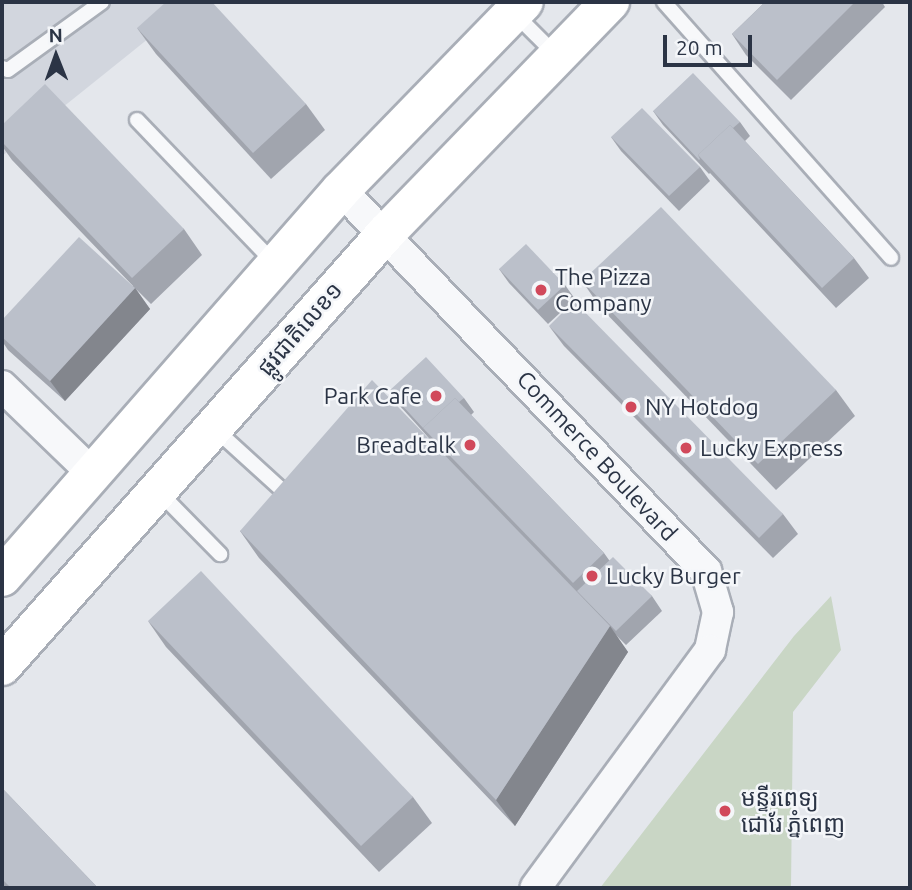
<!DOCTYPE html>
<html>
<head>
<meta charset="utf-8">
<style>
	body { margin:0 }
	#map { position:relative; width:912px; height:890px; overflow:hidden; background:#e4e7ec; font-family:Ubuntu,"Noto Sans Khmer",sans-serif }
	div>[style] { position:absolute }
	.built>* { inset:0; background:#d2d6de }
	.green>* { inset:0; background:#c9d6c5 }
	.roads { filter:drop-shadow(2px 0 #a9aeb7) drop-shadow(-2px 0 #a9aeb7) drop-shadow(0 2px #a9aeb7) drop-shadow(0 -2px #a9aeb7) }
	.service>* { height:14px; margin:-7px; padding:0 7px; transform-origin:7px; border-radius:7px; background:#f7f8fa }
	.minor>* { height:30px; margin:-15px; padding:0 15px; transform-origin:15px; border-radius:15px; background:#f7f8fa }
	.trunk>* { height:38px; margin:-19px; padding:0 19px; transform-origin:19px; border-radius:19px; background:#fff }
	.wall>* { inset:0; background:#a1a5ae }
	.shaded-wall>* { inset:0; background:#83868d }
	.building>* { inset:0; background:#bbc0ca }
	.dots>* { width:19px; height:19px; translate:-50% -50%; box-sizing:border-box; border:4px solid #f4f6f9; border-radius:50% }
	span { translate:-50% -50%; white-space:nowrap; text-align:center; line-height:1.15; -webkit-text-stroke:5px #f4f6f9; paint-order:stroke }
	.poi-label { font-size:23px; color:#2b3445 }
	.left { translate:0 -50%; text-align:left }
	.right { translate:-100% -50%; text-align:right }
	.street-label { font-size:23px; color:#2b3445 }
	.frame { position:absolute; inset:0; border:4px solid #2b3445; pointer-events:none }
	.north { position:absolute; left:21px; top:21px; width:70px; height:70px; -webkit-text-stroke:5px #f4f6f9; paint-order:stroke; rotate:359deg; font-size:19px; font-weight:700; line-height:28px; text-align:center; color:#2b3445 }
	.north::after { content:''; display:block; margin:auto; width:24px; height:32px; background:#2b3445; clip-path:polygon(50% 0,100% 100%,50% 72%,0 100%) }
	.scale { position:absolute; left:663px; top:35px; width:89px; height:32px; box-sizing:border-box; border:4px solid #2b3445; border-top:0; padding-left:9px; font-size:21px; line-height:24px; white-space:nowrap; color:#2b3445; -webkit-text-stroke:5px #f4f6f9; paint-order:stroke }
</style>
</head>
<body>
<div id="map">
	<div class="built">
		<i style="clip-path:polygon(2px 2px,194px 2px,2px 156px)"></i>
	</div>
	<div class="green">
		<i style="clip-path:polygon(831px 596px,841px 650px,793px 712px,791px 888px,600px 888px,794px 636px)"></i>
	</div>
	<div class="roads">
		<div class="service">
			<i style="left:664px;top:2px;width:342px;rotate:48.4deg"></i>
			<i style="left:514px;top:13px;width:59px;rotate:45deg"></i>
			<i style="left:2px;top:68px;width:6px;rotate:18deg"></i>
			<i style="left:8px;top:70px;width:116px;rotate:-35.9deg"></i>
			<i style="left:137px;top:120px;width:198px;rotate:46.2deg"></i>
			<i style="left:215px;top:429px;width:89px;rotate:42.3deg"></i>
			<i style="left:160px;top:493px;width:86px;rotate:45.5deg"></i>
		</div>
		<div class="minor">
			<i style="left:341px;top:190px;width:528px;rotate:46.23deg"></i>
			<i style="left:706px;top:571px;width:43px;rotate:73.7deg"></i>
			<i style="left:718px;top:612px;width:39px;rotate:102deg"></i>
			<i style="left:710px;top:650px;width:295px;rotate:126.3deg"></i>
			<i style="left:2px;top:386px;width:127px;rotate:44deg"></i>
		</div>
		<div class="trunk">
			<i style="left:2px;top:577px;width:514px;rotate:-48.78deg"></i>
			<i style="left:341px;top:190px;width:262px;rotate:-45.8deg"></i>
			<i style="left:2px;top:666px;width:579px;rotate:-48.43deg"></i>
			<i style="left:386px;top:233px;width:322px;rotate:-45.9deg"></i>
		</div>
	</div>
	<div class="wall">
		<i style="clip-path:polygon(765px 2px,882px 2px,885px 7px,791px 100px,746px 55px,732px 34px)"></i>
		<i style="clip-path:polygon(137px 28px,306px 104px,325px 130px,271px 179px,156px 54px)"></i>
		<i style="clip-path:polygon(653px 111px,740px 122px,750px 136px,745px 141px,854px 258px,869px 278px,836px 308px,710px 173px,709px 174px,663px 125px)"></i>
		<i style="clip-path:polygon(2px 125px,184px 229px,202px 255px,151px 304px,136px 289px,150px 309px,65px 401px,8px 350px,2px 341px,2px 320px,133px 286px,12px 160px,2px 146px)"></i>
		<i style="clip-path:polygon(611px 137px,700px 167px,710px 181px,679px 211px,621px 151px)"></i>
		<i style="clip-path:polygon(499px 269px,565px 285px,575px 299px,548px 324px,509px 283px)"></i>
		<i style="clip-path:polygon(582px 281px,836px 390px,855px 416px,776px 490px,600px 307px)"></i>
		<i style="clip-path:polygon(549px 326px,783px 514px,798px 534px,773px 558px,564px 346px)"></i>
		<i style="clip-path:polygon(389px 391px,464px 398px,474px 412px,471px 415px,604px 553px,609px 560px,652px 596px,662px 611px,626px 645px,615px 634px,628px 652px,515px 826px,259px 558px,240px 531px,436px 446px,399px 405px)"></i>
		<i style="clip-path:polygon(148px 621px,413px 797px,432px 823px,379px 872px,166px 647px)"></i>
		<i style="clip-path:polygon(2px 788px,98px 888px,4px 888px,2px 886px)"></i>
	</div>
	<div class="shaded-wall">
		<i style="clip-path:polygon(135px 288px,150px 309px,65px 401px,50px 381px)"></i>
		<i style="clip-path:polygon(610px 626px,628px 652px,515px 826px,496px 800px)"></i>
	</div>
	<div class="building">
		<i style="clip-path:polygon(166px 2px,212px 2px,306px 104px,253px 153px,137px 28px)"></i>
		<i style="clip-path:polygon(765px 2px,855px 2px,777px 80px,732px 34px)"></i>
		<i style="clip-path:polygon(693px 73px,740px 122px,733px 128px,730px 125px,698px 155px,700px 159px,699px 160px,653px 111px)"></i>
		<i style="clip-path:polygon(45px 84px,184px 229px,132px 278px,2px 142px,2px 125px)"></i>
		<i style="clip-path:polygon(642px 108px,700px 167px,669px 196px,611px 137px)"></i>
		<i style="clip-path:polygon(730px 125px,854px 258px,822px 288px,698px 155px)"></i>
		<i style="clip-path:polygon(661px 207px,836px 390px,758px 464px,582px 281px)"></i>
		<i style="clip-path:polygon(79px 237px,135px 288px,50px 381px,2px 337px,2px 320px)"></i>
		<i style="clip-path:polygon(526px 244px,565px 285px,538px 310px,499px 269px)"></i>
		<i style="clip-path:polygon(574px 301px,783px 514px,759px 538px,549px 326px)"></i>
		<i style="clip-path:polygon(426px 357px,464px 398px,459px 402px,455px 398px,423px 428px,389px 391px)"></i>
		<i style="clip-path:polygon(372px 380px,610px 626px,496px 800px,240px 531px)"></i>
		<i style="clip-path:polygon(455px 398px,604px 553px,573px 583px,423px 428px)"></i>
		<i style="clip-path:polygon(613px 557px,652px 596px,616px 631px,577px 591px)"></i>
		<i style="clip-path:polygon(201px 571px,413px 797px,361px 846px,148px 621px)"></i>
		<i style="clip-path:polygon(2px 788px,98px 888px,11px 888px,2px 879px)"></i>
	</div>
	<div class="dots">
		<i style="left:541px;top:290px;background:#d1495b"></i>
		<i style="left:436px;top:396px;background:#d1495b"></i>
		<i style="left:631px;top:407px;background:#d1495b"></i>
		<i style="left:470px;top:445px;background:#d1495b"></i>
		<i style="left:686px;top:448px;background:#d1495b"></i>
		<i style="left:592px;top:576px;background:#d1495b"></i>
		<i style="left:725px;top:811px;background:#d1495b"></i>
	</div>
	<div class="poi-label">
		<span class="left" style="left:555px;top:290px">The Pizza<br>Company</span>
		<span class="right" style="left:422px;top:396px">Park Cafe</span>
		<span class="left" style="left:645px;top:407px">NY Hotdog</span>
		<span class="right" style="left:456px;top:445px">Breadtalk</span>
		<span class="left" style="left:700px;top:448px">Lucky Express</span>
		<span class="left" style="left:606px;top:576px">Lucky Burger</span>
		<span class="left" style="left:741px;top:811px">មន្ទីរពេទ្យ<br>ជោរែ ភ្នំពេញ</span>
	</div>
	<div class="street-label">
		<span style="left:300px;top:329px;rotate:-49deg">ផ្លូវជាតិលេខ១</span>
		<span style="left:597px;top:456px;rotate:47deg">Commerce Boulevard</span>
	</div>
	<div class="frame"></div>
	<div class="north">N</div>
	<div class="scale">20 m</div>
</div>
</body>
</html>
